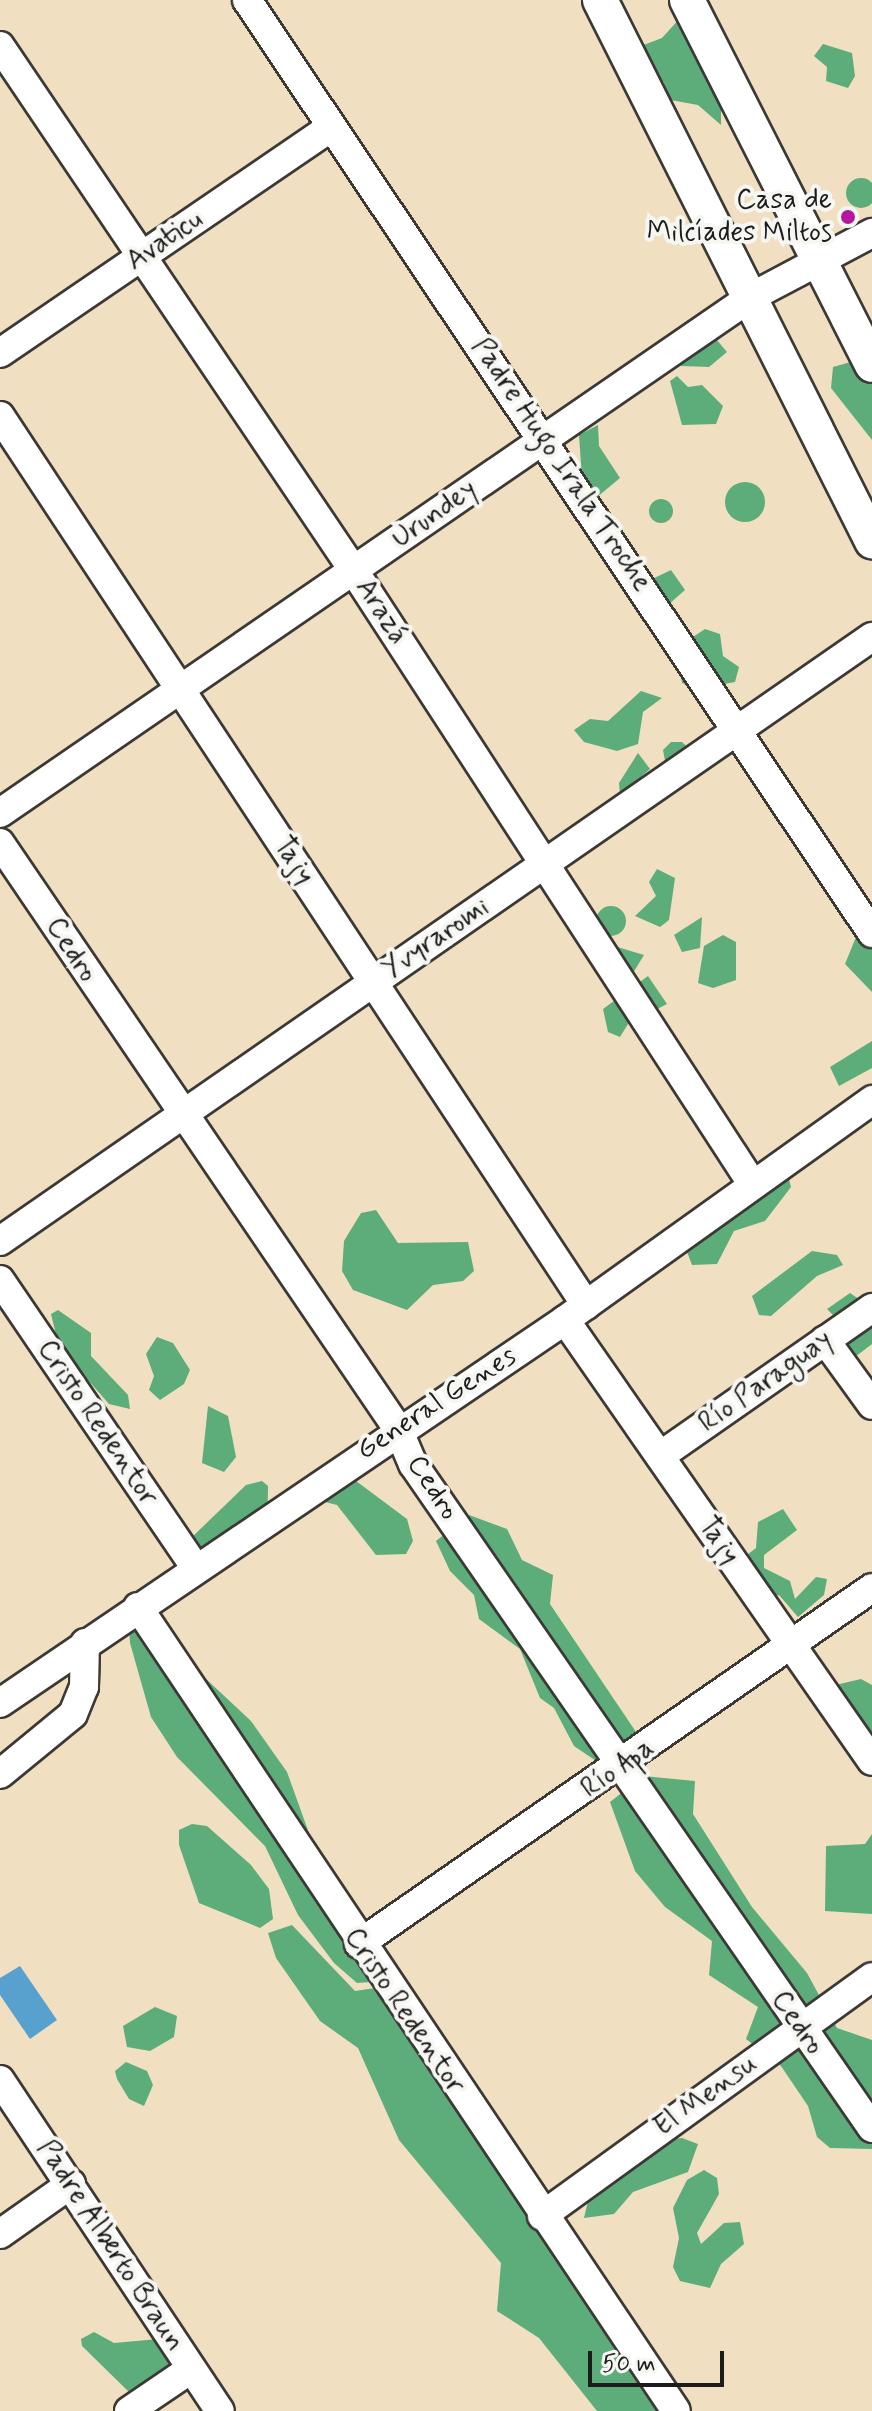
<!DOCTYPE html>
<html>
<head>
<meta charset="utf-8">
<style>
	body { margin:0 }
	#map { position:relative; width:872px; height:2411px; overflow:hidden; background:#f1dfc2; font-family:Mynerve,sans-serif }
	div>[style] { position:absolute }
	.forest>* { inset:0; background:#5cad7a }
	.round { border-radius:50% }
	.water>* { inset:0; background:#58a1cf }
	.roads { filter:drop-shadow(2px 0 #3c3935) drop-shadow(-2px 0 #3c3935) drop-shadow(0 2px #3c3935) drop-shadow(0 -2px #3c3935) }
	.minor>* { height:28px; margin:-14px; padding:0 14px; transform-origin:14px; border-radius:14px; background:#fff }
	.major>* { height:34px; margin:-17px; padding:0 17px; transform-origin:17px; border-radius:17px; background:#fff }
	.dots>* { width:22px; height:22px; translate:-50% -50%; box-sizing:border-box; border:4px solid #f6f6f2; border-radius:50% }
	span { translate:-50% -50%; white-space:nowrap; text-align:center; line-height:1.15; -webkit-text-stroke:8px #f6f6f2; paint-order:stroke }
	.poi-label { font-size:28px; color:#1c1c1c }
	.right { translate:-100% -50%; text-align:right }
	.street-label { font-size:28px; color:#1c1c1c }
	.scale { position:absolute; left:588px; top:2351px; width:136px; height:36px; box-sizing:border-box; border:4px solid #1c1c1c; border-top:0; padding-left:10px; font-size:24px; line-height:28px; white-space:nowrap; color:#1c1c1c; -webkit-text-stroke:6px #f6f6f2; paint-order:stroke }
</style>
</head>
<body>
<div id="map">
	<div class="forest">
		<i style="clip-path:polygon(681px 17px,721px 105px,721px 125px,698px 105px,665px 99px,664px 82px,657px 82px,641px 46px,662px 38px)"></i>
		<i style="clip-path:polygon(823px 44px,852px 53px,855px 76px,848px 88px,826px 81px,827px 67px,814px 56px)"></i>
		<i class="round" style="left:846px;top:178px;width:30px;height:30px"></i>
		<i style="clip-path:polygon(716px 339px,727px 352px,709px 367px,681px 366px,682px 358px)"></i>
		<i style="clip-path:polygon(872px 356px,872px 440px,831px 388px,833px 367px)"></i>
		<i style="clip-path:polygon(677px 376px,688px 387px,702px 385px,723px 406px,716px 424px,682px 425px,670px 381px)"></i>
		<i style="clip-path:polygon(598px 425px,599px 446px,620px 478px,596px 498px,582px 478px,579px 435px)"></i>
		<i class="round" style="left:725px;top:482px;width:40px;height:40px"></i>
		<i class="round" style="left:649px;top:499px;width:24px;height:24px"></i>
		<i style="clip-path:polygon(671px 570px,685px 590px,668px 605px,648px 581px)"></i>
		<i style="clip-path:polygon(705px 629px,720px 634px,723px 656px,739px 667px,735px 682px,697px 689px,682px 683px,680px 668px,687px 641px)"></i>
		<i style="clip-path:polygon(641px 691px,662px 698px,643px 712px,638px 744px,617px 751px,584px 742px,574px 730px,590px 719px,608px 721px)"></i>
		<i style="clip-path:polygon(671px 742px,682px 742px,693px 752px,666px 766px,663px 750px)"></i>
		<i style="clip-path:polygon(638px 753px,650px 769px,620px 795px,619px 783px)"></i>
		<i style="clip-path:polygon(657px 869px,675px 878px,669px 920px,660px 927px,635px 916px,656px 896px,649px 882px)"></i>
		<i class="round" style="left:596px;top:906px;width:30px;height:30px"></i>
		<i style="clip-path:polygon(702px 917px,700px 948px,682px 952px,674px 935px)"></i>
		<i style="clip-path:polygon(872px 932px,872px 992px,845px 964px,856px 937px)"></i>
		<i style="clip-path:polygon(723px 935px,736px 942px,736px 980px,713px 988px,698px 983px,704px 946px)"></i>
		<i style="clip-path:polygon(614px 946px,644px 955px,633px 973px,629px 974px)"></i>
		<i style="clip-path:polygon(648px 976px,667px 1004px,628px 1024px,620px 1037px,608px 1032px,603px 1009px)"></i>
		<i style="clip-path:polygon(872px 1041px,872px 1068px,839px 1086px,830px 1067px)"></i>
		<i style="clip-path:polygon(788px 1175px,791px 1187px,765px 1221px,734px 1231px,717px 1264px,692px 1265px,686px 1249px)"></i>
		<i style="clip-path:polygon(376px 1210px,398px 1243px,468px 1242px,474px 1271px,463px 1281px,433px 1285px,407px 1310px,353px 1290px,342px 1271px,344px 1241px,361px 1213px)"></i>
		<i style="clip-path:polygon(812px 1251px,837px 1255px,843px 1265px,817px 1276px,771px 1316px,759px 1315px,752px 1296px)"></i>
		<i style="clip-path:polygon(850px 1293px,872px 1308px,872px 1344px,855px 1357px,844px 1353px,839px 1321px,827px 1309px)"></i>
		<i style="clip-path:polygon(58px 1310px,91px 1333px,91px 1356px,128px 1395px,130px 1409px,109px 1404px,59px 1347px,51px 1314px)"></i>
		<i style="clip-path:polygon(157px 1337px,173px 1343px,190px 1370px,184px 1384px,160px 1400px,149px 1390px,154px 1376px,146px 1354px)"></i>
		<i style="clip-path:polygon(208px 1406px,228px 1416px,236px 1457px,224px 1472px,202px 1463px)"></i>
		<i style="clip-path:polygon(352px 1478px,407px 1519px,413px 1541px,406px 1554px,376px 1555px,337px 1505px,321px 1501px)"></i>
		<i style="clip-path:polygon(262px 1481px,268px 1486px,267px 1539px,217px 1571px,189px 1540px,246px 1485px)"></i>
		<i style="clip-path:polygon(783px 1509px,797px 1530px,764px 1555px,764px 1568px,790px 1581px,795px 1599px,816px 1577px,827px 1579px,824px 1595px,798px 1617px,779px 1595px,771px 1598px,743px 1558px,756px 1548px,758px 1522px)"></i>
		<i style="clip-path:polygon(469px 1515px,507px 1529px,522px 1560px,553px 1575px,550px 1604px,636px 1732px,602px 1765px,574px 1746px,554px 1708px,540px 1698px,520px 1649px,479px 1619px,474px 1595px,450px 1571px,436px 1541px)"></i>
		<i style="clip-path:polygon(143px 1620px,251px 1721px,287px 1772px,314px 1847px,380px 1969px,371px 1982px,357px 1983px,334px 1963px,298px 1915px,265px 1846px,177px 1757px,151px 1717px,130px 1643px,129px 1628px)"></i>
		<i style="clip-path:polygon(861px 1679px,872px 1685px,872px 1735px,864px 1734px,854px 1707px,827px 1687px)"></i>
		<i style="clip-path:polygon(643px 1776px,695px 1781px,693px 1814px,752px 1907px,807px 1973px,837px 2028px,872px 2040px,872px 2149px,830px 2148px,817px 2137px,808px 2106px,781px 2066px,746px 2039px,758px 2007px,709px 1975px,712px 1941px,665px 1907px,635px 1871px,610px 1802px)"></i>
		<i style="clip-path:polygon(192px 1824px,207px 1826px,251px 1865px,269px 1889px,273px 1919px,260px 1928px,199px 1903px,179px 1845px,179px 1830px)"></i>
		<i style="clip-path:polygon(872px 1834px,872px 1914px,825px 1911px,826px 1846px,865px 1844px)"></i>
		<i style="clip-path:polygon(292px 1925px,355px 1991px,382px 1987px,670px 2411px,597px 2411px,539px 2338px,497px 2311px,501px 2263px,399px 2140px,358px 2048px,320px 2021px,276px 1958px,268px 1933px)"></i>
		<i style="clip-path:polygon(155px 2007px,177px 2016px,174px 2037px,150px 2051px,127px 2047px,123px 2026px)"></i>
		<i style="clip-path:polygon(126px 2062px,147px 2071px,153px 2085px,144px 2106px,129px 2099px,117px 2079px,115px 2071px)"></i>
		<i style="clip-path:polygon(682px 2138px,698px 2144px,688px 2172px,633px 2192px,614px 2214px,584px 2218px,589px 2197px,666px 2140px)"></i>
		<i style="clip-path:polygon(704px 2170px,717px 2178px,719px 2194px,697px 2233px,701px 2244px,724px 2223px,740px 2222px,744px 2244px,721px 2264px,710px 2288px,680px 2281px,673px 2267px,679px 2238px,673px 2208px,687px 2180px)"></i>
		<i style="clip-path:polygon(94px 2332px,114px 2343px,158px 2339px,172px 2363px,136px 2394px,129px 2392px,82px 2346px,81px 2339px)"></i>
	</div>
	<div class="water">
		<i style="clip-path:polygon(20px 1966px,57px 2020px,30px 2039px,0 1995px,0 1978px)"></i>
	</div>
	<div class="roads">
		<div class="minor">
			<i style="left:247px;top:0;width:1123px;rotate:56.18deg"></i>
			<i style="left:0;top:46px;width:633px;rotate:56.01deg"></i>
			<i style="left:354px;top:571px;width:732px;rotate:56.98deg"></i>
			<i style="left:0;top:353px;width:399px;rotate:-34.3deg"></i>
			<i style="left:0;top:416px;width:1065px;rotate:56.61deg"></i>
			<i style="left:0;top:813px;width:911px;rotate:-34.49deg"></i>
			<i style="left:751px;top:297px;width:137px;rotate:-27.9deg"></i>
			<i style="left:0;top:843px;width:708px;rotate:55.82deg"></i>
			<i style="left:398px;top:1429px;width:38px;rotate:67deg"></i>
			<i style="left:413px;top:1464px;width:807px;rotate:55.35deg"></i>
			<i style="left:0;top:1241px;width:1061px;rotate:-34.71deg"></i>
			<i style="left:0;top:1280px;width:347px;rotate:55.8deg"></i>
			<i style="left:565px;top:1320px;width:537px;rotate:55.16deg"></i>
			<i style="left:825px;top:1340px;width:80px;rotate:54.1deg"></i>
			<i style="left:660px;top:1456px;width:259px;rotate:-34.9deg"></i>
			<i style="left:138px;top:1607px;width:967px;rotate:56.21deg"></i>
			<i style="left:0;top:1703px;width:683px;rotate:-34.13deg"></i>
			<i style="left:565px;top:1320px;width:378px;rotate:-35.6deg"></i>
			<i style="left:0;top:1774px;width:94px;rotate:-39.4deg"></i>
			<i style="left:73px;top:1714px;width:29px;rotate:-68deg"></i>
			<i style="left:84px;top:1687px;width:44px;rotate:-88.7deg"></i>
			<i style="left:359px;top:1944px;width:624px;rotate:-34.76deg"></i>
			<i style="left:0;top:2080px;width:397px;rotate:56.4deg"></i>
			<i style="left:542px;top:2216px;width:407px;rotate:-35.9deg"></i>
			<i style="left:0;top:2234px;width:87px;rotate:-35.2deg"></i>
			<i style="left:129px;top:2411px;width:75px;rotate:-34.1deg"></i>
		</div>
		<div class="major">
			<i style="left:600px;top:0;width:606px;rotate:63.31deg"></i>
			<i style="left:687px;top:0;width:409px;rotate:63.1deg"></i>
		</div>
	</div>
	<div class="dots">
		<i style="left:848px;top:217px;background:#b5179e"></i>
	</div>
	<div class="poi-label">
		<span class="right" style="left:832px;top:217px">Casa de<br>Milcíades Miltos</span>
	</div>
	<div class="street-label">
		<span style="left:165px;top:241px;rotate:-34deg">Avaticu</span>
		<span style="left:561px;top:465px;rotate:56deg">Padre Hugo Irala Troche</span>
		<span style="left:435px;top:515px;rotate:-35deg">Urundey</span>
		<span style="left:381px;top:612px;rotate:57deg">Arazá</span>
		<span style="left:293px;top:861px;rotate:57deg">Tajy</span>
		<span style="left:436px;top:939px;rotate:-34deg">Yvyraromi</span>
		<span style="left:71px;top:950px;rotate:57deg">Cedro</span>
		<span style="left:766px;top:1382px;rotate:-35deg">Río Paraguay</span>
		<span style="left:437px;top:1404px;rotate:-33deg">General Genes</span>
		<span style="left:97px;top:1423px;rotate:56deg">Cristo Redentor</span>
		<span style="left:432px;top:1488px;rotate:57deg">Cedro</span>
		<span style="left:718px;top:1541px;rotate:56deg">Tajy</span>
		<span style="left:618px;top:1769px;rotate:-35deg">Río Apa</span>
		<span style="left:404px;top:2011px;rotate:56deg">Cristo Redentor</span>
		<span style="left:797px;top:2023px;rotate:55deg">Cedro</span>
		<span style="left:706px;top:2096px;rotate:-36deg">El Mensu</span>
		<span style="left:110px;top:2246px;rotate:57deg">Padre Alberto Braun</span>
	</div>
	<div class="scale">50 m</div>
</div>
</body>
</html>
